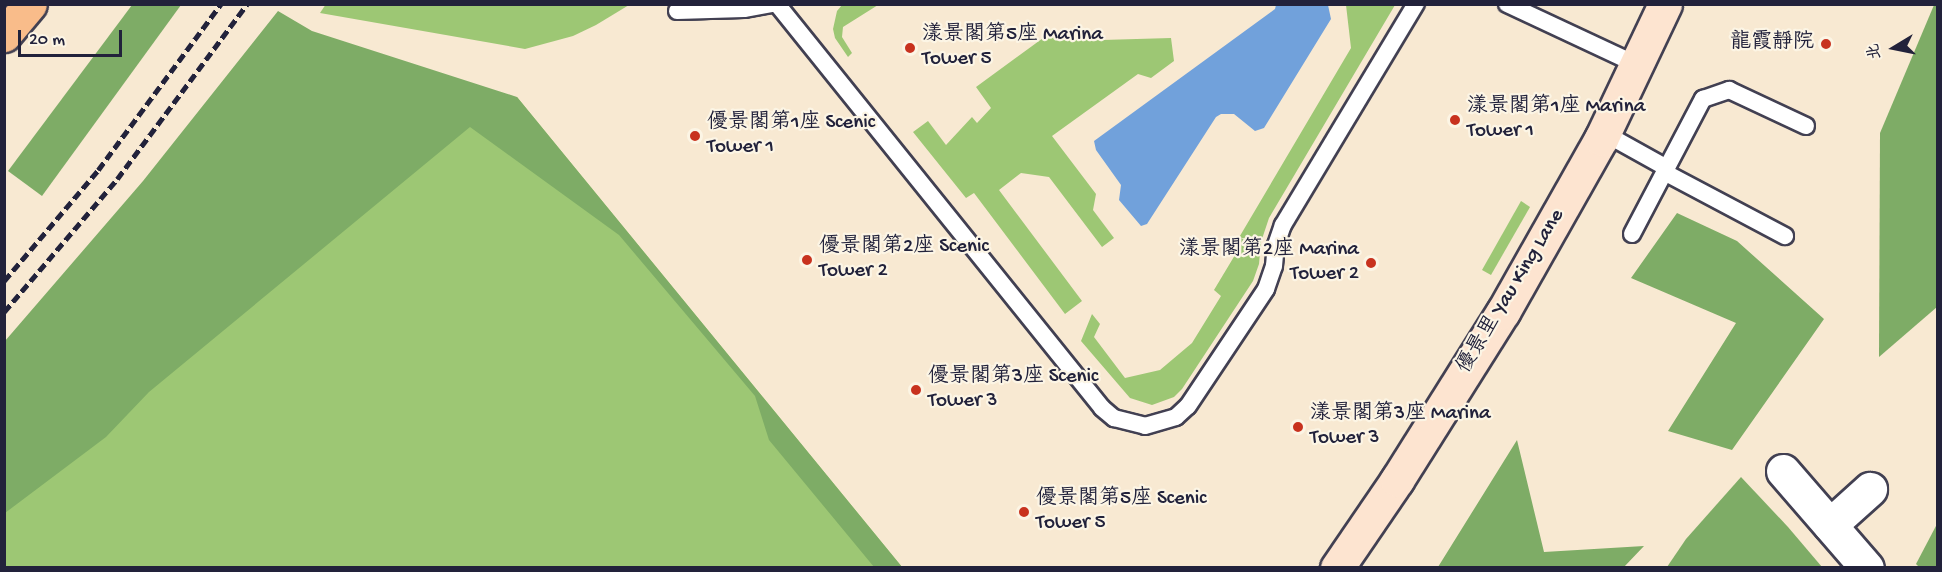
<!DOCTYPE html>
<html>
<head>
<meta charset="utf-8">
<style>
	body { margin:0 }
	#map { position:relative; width:1942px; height:572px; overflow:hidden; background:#f8e9d2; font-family:"Gochi Hand","LXGW WenKai TC",sans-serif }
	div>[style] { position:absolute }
	.green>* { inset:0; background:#9dc774 }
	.forest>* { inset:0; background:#7eac66 }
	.water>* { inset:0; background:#71a1db }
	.roads { filter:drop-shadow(2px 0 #424052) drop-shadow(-2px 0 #424052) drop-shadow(0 2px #424052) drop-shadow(0 -2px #424052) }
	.lane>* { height:16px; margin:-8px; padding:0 8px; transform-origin:8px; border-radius:8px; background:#fff }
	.street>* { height:33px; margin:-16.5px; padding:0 16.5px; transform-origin:16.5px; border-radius:16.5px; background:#fff }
	.secondary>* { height:33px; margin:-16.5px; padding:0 16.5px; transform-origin:16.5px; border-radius:16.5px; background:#fde4d0 }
	.highway>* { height:33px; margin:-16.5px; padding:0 16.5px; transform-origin:16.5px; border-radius:16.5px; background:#f9bc8a }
	.rail>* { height:4.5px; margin-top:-2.25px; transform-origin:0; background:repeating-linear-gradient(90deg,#22223b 0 9px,transparent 0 13.5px) }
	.dots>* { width:16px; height:16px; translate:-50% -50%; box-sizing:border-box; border:3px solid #fcf5e5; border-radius:50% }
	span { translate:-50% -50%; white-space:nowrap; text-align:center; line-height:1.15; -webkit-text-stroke:4.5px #fcf5e5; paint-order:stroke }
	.poi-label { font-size:21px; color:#22223b }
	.left { translate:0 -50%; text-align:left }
	.right { translate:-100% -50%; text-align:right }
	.street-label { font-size:21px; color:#22223b }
	.frame { position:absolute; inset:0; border:6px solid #22223b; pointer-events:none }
	.north { position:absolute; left:1864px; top:18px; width:60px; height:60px; -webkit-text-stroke:4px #fcf5e5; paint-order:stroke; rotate:260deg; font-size:16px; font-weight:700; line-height:24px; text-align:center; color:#22223b }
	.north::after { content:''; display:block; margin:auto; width:21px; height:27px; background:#22223b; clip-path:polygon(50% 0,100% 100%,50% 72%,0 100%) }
	.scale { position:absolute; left:18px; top:30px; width:104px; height:27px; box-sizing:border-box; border:3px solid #22223b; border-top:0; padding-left:8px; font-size:18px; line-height:21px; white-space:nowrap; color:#22223b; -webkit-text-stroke:4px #fcf5e5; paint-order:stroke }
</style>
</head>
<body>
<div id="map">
	<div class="green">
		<i style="clip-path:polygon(326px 4px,629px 4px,629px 5px,596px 25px,573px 36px,525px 49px,320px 13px)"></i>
		<i style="clip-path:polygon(842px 5px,878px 5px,843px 27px,842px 37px,852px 53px,848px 57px,835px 38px,833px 29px,837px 11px)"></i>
		<i style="clip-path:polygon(1346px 5px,1395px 5px,1269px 218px,1261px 242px,1259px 264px,1253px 281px,1182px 389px,1174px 397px,1152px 405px,1130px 398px,1081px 341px,1092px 314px,1100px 324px,1094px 337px,1125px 378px,1160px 370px,1192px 343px,1221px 296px,1214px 290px,1238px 250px,1234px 246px,1351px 48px)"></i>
		<i style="clip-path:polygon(1096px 32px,1102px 40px,1171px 38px,1174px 61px,1151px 78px,1138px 74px,1052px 136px,1096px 194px,1093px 210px,1114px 238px,1102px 247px,1049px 177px,1021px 173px,999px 190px,1082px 301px,1065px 314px,974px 193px,966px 198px,913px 132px,928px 121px,946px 145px,972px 117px,977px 123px,991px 108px,976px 87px,1050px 33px)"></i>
		<i style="clip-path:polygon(517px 97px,902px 567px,5px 567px,4px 397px)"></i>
		<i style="clip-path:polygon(1521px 201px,1530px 207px,1491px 275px,1482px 270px)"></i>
	</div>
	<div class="forest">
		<i style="clip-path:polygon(132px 5px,181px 5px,42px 196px,8px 171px)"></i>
		<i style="clip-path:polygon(1934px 5px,1938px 5px,1937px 307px,1879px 357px,1880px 133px)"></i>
		<i style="clip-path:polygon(278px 11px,312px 31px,517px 97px,902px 567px,874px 567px,769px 440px,755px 396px,619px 235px,470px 127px,149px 392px,106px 437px,5px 513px,5px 341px,143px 181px)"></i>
		<i style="clip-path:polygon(1677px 213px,1737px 241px,1824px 319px,1732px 450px,1668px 431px,1736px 323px,1631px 278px)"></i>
		<i style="clip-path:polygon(1517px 440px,1544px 552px,1644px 546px,1624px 567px,1438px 567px)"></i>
		<i style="clip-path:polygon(1741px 477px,1788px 527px,1822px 567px,1667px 567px,1686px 539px)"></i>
		<i style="clip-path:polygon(1937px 524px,1937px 567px,1919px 567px,1916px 564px)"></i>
	</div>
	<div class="water">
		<i style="clip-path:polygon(1276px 5px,1328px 5px,1331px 19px,1264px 128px,1255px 131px,1234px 114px,1221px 114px,1216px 117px,1147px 224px,1141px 226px,1119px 200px,1121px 185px,1096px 150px,1094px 141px,1275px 9px)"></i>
	</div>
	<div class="roads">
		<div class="lane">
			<i style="left:777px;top:4px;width:518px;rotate:51.18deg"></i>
			<i style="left:1102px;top:408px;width:16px;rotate:40deg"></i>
			<i style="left:1114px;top:418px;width:32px;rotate:14deg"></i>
			<i style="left:1145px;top:426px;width:32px;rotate:-16deg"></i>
			<i style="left:1176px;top:417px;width:16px;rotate:-43deg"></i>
			<i style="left:1188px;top:406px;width:141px;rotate:-56.3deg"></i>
			<i style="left:1266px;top:289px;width:24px;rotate:-71deg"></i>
			<i style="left:1274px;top:266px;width:21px;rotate:-85deg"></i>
			<i style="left:1276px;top:245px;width:21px;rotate:-71deg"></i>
			<i style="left:1283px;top:225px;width:258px;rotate:-59deg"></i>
			<i style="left:1507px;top:4px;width:145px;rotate:25deg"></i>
			<i style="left:677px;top:11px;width:67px;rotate:-1.7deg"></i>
			<i style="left:744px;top:9px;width:29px;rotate:-10deg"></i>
			<i style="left:1604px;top:133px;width:72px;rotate:29.1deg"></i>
			<i style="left:1664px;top:172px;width:137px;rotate:27.9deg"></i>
			<i style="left:1632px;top:234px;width:153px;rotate:-62.3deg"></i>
			<i style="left:1703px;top:99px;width:28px;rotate:-19deg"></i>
			<i style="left:1729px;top:90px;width:85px;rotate:25.1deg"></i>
		</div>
		<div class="street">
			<i style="left:1783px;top:471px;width:128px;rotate:49.1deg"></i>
			<i style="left:1830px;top:525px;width:54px;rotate:-42deg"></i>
		</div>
		<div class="secondary">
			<i style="left:1337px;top:568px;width:107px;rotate:-55.7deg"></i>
			<i style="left:1397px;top:480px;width:199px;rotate:-57.8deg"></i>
			<i style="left:1503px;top:312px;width:199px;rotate:-60.5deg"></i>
			<i style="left:1601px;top:139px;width:149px;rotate:-64.6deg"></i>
		</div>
		<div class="highway">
			<i style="left:4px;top:35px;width:40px;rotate:-50deg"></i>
		</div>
	</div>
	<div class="rail">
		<i style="left:4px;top:281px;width:145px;rotate:-49.7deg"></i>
		<i style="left:98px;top:170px;width:207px;rotate:-53.5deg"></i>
		<i style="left:4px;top:312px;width:175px;rotate:-49.6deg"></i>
		<i style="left:117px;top:179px;width:218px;rotate:-53.4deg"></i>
	</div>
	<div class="dots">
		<i style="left:1826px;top:44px;background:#c8321e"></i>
		<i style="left:910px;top:48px;background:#c8321e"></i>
		<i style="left:1455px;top:120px;background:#c8321e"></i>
		<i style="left:695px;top:136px;background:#c8321e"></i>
		<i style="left:807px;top:260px;background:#c8321e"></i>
		<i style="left:1371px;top:263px;background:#c8321e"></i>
		<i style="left:916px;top:390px;background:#c8321e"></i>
		<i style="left:1298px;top:427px;background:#c8321e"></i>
		<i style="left:1024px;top:512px;background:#c8321e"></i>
	</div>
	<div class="poi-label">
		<span class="left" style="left:922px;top:48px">漾景閣第5座 Marina<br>Tower 5</span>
		<span class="right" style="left:1814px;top:44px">龍霞靜院</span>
		<span class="left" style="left:1467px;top:120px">漾景閣第1座 Marina<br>Tower 1</span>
		<span class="left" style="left:707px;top:136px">優景閣第1座 Scenic<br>Tower 1</span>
		<span class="left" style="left:819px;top:260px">優景閣第2座 Scenic<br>Tower 2</span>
		<span class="right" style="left:1359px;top:263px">漾景閣第2座 Marina<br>Tower 2</span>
		<span class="left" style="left:928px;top:390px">優景閣第3座 Scenic<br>Tower 3</span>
		<span class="left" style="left:1310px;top:427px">漾景閣第3座 Marina<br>Tower 3</span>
		<span class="left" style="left:1036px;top:512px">優景閣第5座 Scenic<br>Tower 5</span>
	</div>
	<div class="street-label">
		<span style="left:1512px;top:292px;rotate:-59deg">優景里 Yau King Lane</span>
	</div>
	<div class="frame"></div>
	<div class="north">北</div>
	<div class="scale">20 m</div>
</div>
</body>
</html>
